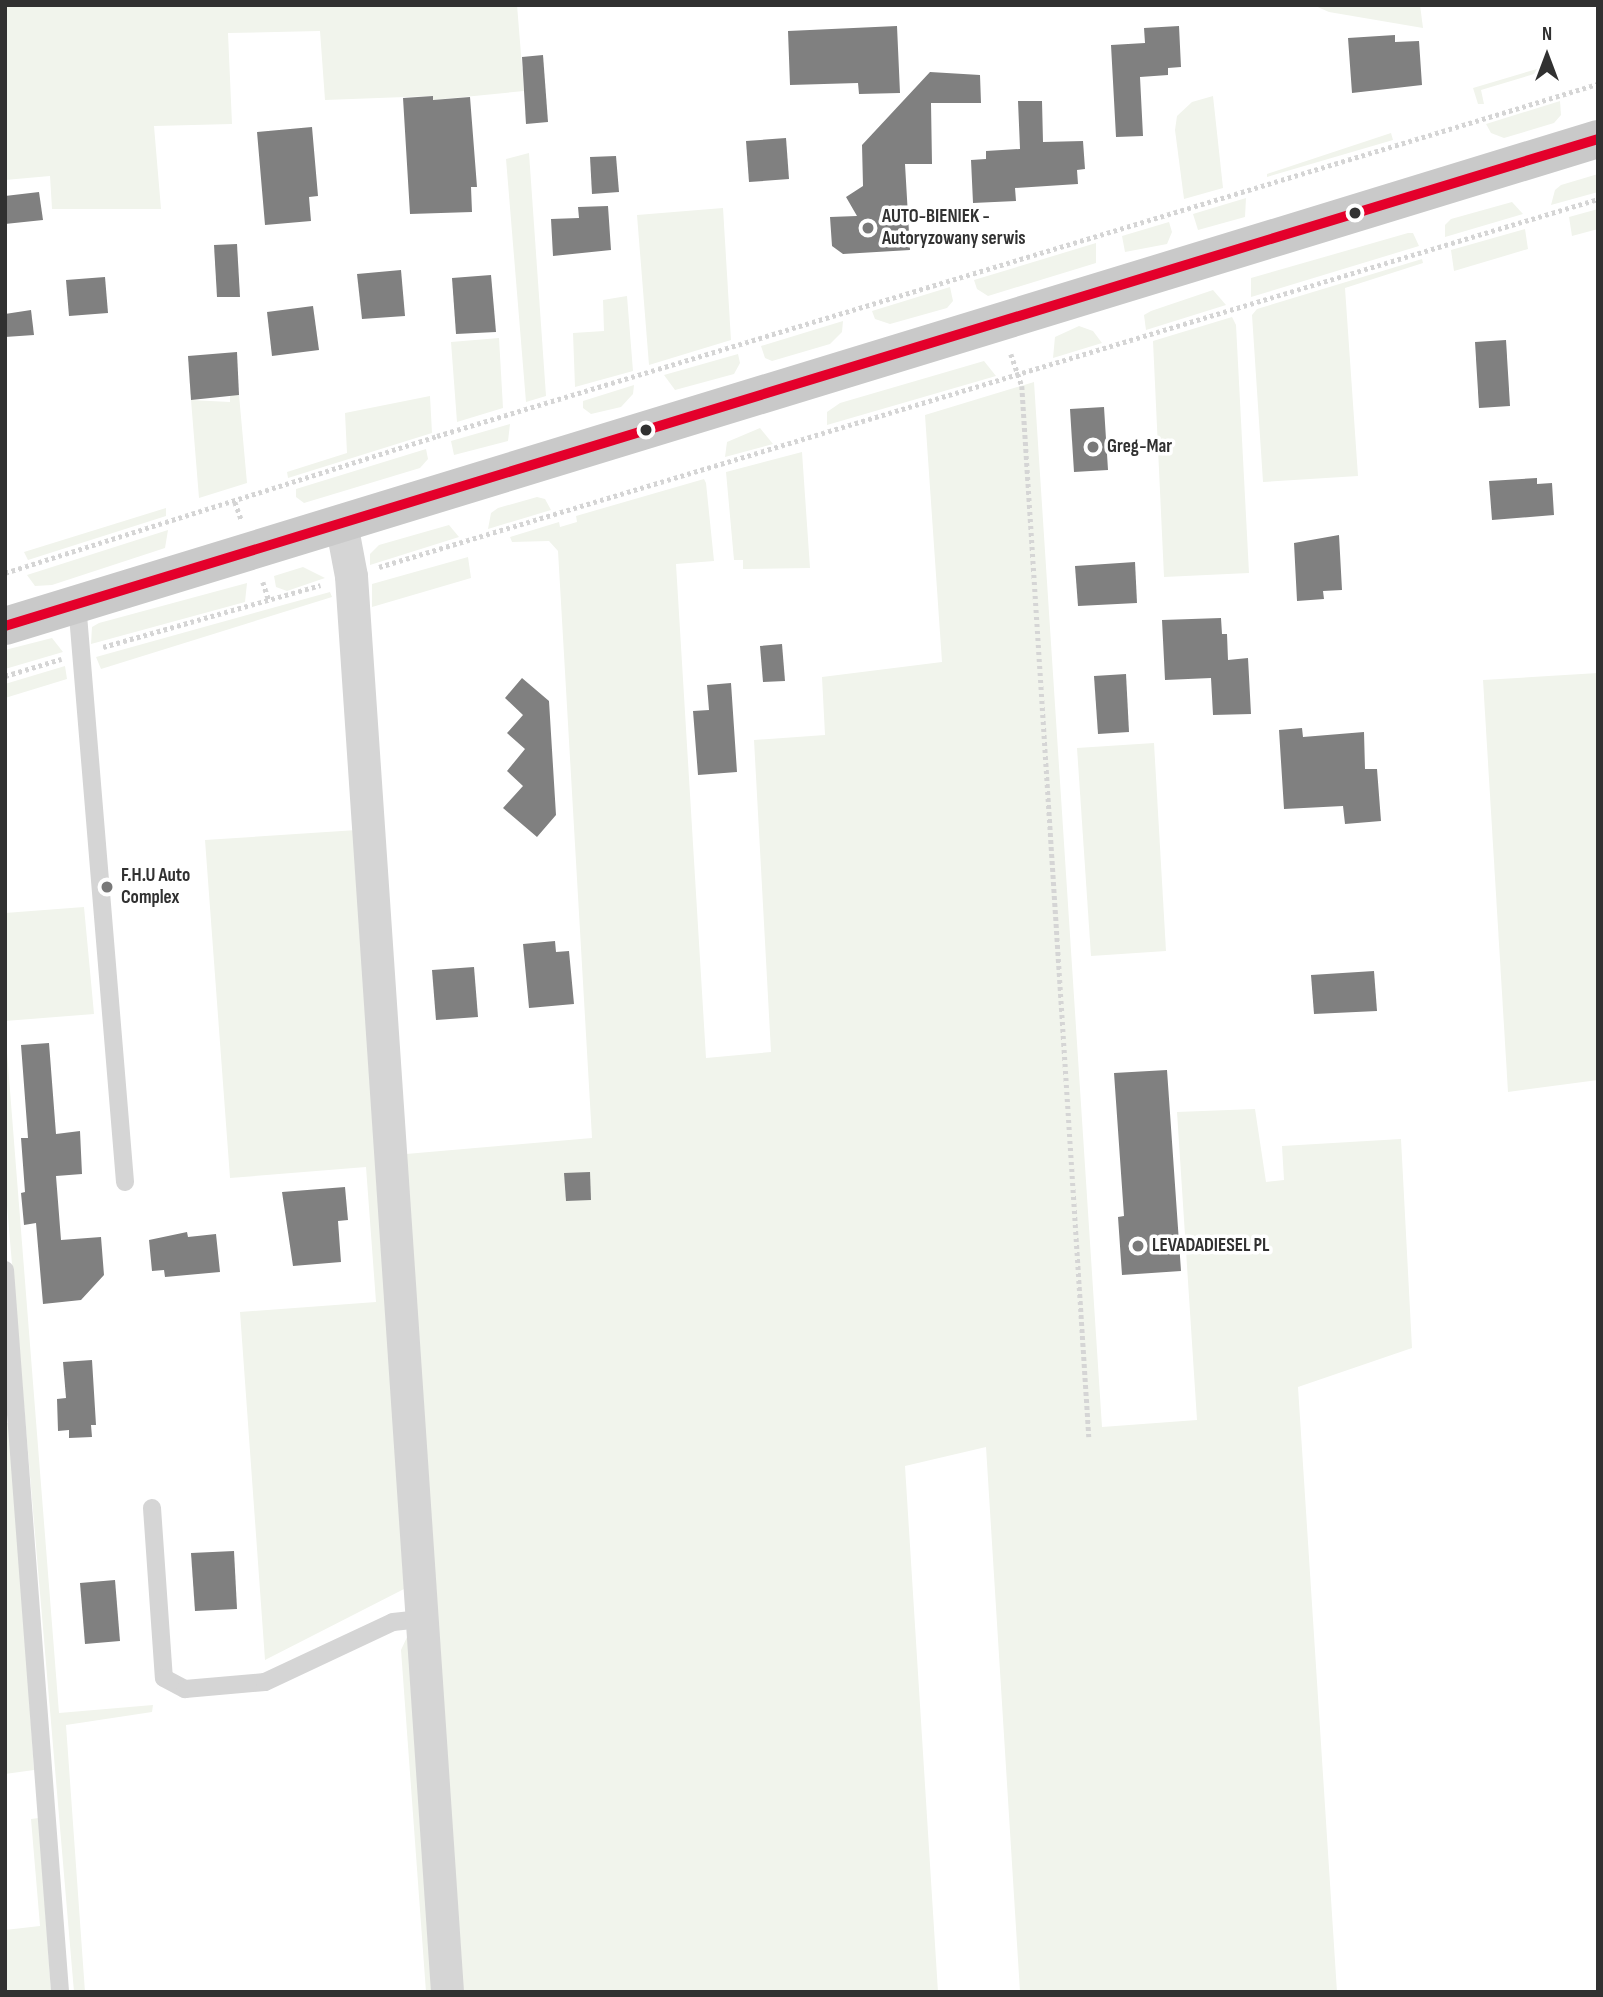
<!DOCTYPE html>
<html>
<head>
<meta charset="utf-8">
<style>
	body { margin:0 }
	#map { position:relative; width:1603px; height:1997px; overflow:hidden; background:#fff; font-family:"Sofia Sans Condensed",sans-serif }
	div>[style] { position:absolute }
	.green>* { inset:0; background:#f1f4ec }
	.building>* { inset:0; background:#808080 }
	.path>* { height:4.5px; margin-top:-2.25px; transform-origin:0; background:repeating-linear-gradient(90deg,#d5d5d5 0 3.5px,transparent 0 7px) }
	.lane>* { height:18px; margin:-9px; padding:0 9px; transform-origin:9px; border-radius:9px; background:#d5d5d5 }
	.street>* { height:33px; margin:-16.5px; padding:0 16.5px; transform-origin:16.5px; border-radius:16.5px; background:#d5d5d5 }
	.primary>* { height:38px; margin:-19px; padding:0 19px; transform-origin:19px; border-radius:19px; background:#c9c9c9 }
	.bus-1>* { height:10px; margin:-5px; padding:0 5px; transform-origin:5px; border-radius:5px; background:#e4002b }
	.dots>* { width:19px; height:19px; translate:-50% -50%; box-sizing:border-box; border:4px solid #fff; border-radius:50% }
	span { translate:-50% -50%; white-space:nowrap; text-align:center; line-height:1.15; -webkit-text-stroke:7px #fff; paint-order:stroke }
	.poi-label { font-size:19px; color:#313131; font-weight:700 }
	.left { translate:0 -50%; text-align:left }
	.frame { position:absolute; inset:0; border:7px solid #313131; pointer-events:none }
	.north { position:absolute; left:1512px; top:21px; width:70px; height:70px; -webkit-text-stroke:5px #fff; paint-order:stroke; rotate:0deg; font-size:19px; font-weight:700; line-height:28px; text-align:center; color:#313131 }
	.north::after { content:''; display:block; margin:auto; width:24px; height:32px; background:#313131; clip-path:polygon(50% 0,100% 100%,50% 72%,0 100%) }
</style>
</head>
<body>
<div id="map">
	<div class="green">
		<i style="clip-path:polygon(5px 5px,517px 5px,524px 91px,433px 100px,432px 96px,325px 100px,320px 31px,228px 33px,232px 124px,154px 126px,161px 209px,52px 209px,50px 176px,5px 180px)"></i>
		<i style="clip-path:polygon(1313px 5px,1420px 5px,1423px 28px,1329px 12px)"></i>
		<i style="clip-path:polygon(1537px 69px,1534px 74px,1481px 90px,1484px 104px,1478px 104px,1473px 88px)"></i>
		<i style="clip-path:polygon(1213px 96px,1223px 188px,1184px 199px,1175px 130px,1177px 116px,1192px 102px)"></i>
		<i style="clip-path:polygon(1560px 101px,1561px 115px,1554px 123px,1504px 138px,1491px 133px,1486px 124px)"></i>
		<i style="clip-path:polygon(1391px 133px,1393px 140px,1267px 177px,1267px 174px)"></i>
		<i style="clip-path:polygon(529px 153px,546px 396px,526px 402px,506px 159px)"></i>
		<i style="clip-path:polygon(1598px 174px,1598px 192px,1551px 205px,1555px 190px,1561px 185px)"></i>
		<i style="clip-path:polygon(1246px 198px,1245px 217px,1198px 230px,1193px 214px)"></i>
		<i style="clip-path:polygon(1512px 202px,1523px 214px,1445px 237px,1445px 225px,1451px 219px)"></i>
		<i style="clip-path:polygon(723px 208px,731px 340px,649px 365px,637px 215px)"></i>
		<i style="clip-path:polygon(1598px 209px,1598px 229px,1572px 236px,1569px 217px)"></i>
		<i style="clip-path:polygon(1169px 222px,1172px 232px,1167px 244px,1125px 252px,1122px 236px)"></i>
		<i style="clip-path:polygon(1525px 229px,1528px 249px,1454px 271px,1451px 250px)"></i>
		<i style="clip-path:polygon(1408px 233px,1413px 233px,1419px 246px,1251px 297px,1251px 278px)"></i>
		<i style="clip-path:polygon(1096px 243px,1096px 263px,988px 296px,977px 289px,974px 280px)"></i>
		<i style="clip-path:polygon(1422px 259px,1423px 263px,1345px 288px,1358px 476px,1263px 482px,1252px 315px,1257px 309px)"></i>
		<i style="clip-path:polygon(950px 287px,953px 301px,947px 308px,890px 324px,875px 319px,872px 311px)"></i>
		<i style="clip-path:polygon(1213px 290px,1226px 305px,1146px 330px,1144px 315px,1151px 311px)"></i>
		<i style="clip-path:polygon(627px 296px,633px 371px,575px 387px,573px 333px,604px 331px,603px 300px)"></i>
		<i style="clip-path:polygon(1232px 317px,1236px 325px,1249px 573px,1164px 577px,1153px 341px)"></i>
		<i style="clip-path:polygon(843px 321px,842px 332px,830px 344px,772px 361px,765px 358px,761px 346px)"></i>
		<i style="clip-path:polygon(1079px 326px,1093px 331px,1102px 343px,1053px 358px,1055px 337px)"></i>
		<i style="clip-path:polygon(499px 338px,503px 408px,457px 422px,451px 342px)"></i>
		<i style="clip-path:polygon(738px 354px,740px 363px,734px 374px,675px 390px,664px 375px)"></i>
		<i style="clip-path:polygon(984px 361px,996px 376px,827px 425px,827px 412px,840px 403px)"></i>
		<i style="clip-path:polygon(1034px 382px,1102px 1427px,1197px 1420px,1177px 1112px,1255px 1109px,1266px 1182px,1284px 1180px,1282px 1146px,1401px 1139px,1412px 1348px,1298px 1387px,1337px 1992px,1020px 1992px,986px 1447px,905px 1466px,938px 1992px,457px 1992px,406px 1154px,592px 1138px,558px 551px,549px 541px,512px 542px,510px 537px,559px 522px,560px 527px,577px 522px,576px 516px,704px 479px,706px 483px,714px 561px,676px 564px,706px 1058px,771px 1052px,754px 740px,825px 735px,822px 677px,942px 662px,925px 415px)"></i>
		<i style="clip-path:polygon(634px 385px,633px 394px,621px 407px,591px 414px,583px 408px,583px 401px)"></i>
		<i style="clip-path:polygon(230px 395px,239px 395px,247px 483px,199px 498px,191px 400px,230px 402px)"></i>
		<i style="clip-path:polygon(430px 396px,432px 433px,288px 478px,287px 472px,347px 453px,345px 413px)"></i>
		<i style="clip-path:polygon(510px 424px,508px 441px,454px 455px,451px 441px)"></i>
		<i style="clip-path:polygon(760px 428px,773px 444px,725px 457px,727px 442px)"></i>
		<i style="clip-path:polygon(426px 449px,428px 459px,420px 468px,304px 503px,296px 497px,296px 489px)"></i>
		<i style="clip-path:polygon(802px 452px,810px 568px,743px 569px,743px 560px,734px 560px,726px 472px)"></i>
		<i style="clip-path:polygon(537px 497px,545px 499px,551px 510px,488px 529px,491px 513px,498px 508px)"></i>
		<i style="clip-path:polygon(166px 508px,166px 516px,28px 560px,24px 552px)"></i>
		<i style="clip-path:polygon(449px 525px,459px 537px,370px 565px,370px 554px,379px 545px)"></i>
		<i style="clip-path:polygon(168px 530px,165px 548px,52px 585px,35px 586px,27px 575px)"></i>
		<i style="clip-path:polygon(468px 557px,471px 578px,372px 607px,372px 584px)"></i>
		<i style="clip-path:polygon(303px 567px,325px 578px,287px 591px,276px 587px,274px 576px)"></i>
		<i style="clip-path:polygon(247px 583px,245px 602px,91px 644px,92px 627px,99px 623px)"></i>
		<i style="clip-path:polygon(330px 592px,332px 597px,101px 669px,96px 657px)"></i>
		<i style="clip-path:polygon(52px 638px,63px 652px,5px 669px,5px 650px)"></i>
		<i style="clip-path:polygon(65px 666px,67px 679px,5px 698px,5px 684px)"></i>
		<i style="clip-path:polygon(1598px 673px,1598px 1080px,1508px 1092px,1483px 680px)"></i>
		<i style="clip-path:polygon(1154px 743px,1166px 951px,1091px 956px,1077px 748px)"></i>
		<i style="clip-path:polygon(357px 830px,404px 1589px,265px 1660px,240px 1312px,376px 1302px,366px 1167px,230px 1178px,205px 840px)"></i>
		<i style="clip-path:polygon(84px 907px,94px 1014px,5px 1021px,5px 913px)"></i>
		<i style="clip-path:polygon(5px 1027px,59px 1713px,153px 1705px,152px 1712px,66px 1725px,85px 1992px,74px 1992px,5px 1182px)"></i>
		<i style="clip-path:polygon(5px 1423px,11px 1423px,34px 1770px,5px 1774px)"></i>
		<i style="clip-path:polygon(408px 1635px,435px 1992px,426px 1992px,401px 1650px)"></i>
		<i style="clip-path:polygon(39px 1818px,51px 1992px,5px 1992px,5px 1930px,40px 1926px,31px 1819px)"></i>
	</div>
	<div class="building">
		<i style="clip-path:polygon(897px 26px,900px 93px,859px 94px,858px 83px,790px 85px,788px 31px)"></i>
		<i style="clip-path:polygon(1179px 26px,1181px 67px,1168px 68px,1168px 75px,1140px 77px,1143px 136px,1116px 137px,1111px 45px,1145px 43px,1144px 28px)"></i>
		<i style="clip-path:polygon(1395px 35px,1395px 42px,1419px 41px,1422px 85px,1352px 93px,1348px 38px)"></i>
		<i style="clip-path:polygon(543px 55px,548px 122px,526px 124px,522px 57px)"></i>
		<i style="clip-path:polygon(930px 72px,980px 75px,981px 103px,931px 103px,932px 164px,905px 164px,910px 250px,843px 254px,832px 246px,830px 217px,857px 216px,846px 197px,863px 186px,862px 145px)"></i>
		<i style="clip-path:polygon(433px 96px,433px 100px,470px 97px,477px 187px,471px 187px,472px 212px,410px 214px,403px 98px)"></i>
		<i style="clip-path:polygon(1018px 101px,1042px 101px,1043px 142px,1083px 141px,1085px 169px,1077px 170px,1078px 184px,1015px 188px,1016px 201px,973px 203px,971px 160px,986px 159px,986px 151px,1020px 149px)"></i>
		<i style="clip-path:polygon(312px 127px,318px 196px,309px 197px,311px 221px,265px 225px,257px 132px)"></i>
		<i style="clip-path:polygon(786px 138px,789px 179px,749px 182px,746px 141px)"></i>
		<i style="clip-path:polygon(616px 156px,619px 192px,592px 194px,590px 157px)"></i>
		<i style="clip-path:polygon(39px 192px,43px 220px,5px 224px,5px 196px)"></i>
		<i style="clip-path:polygon(608px 206px,611px 250px,553px 256px,551px 219px,579px 218px,578px 207px)"></i>
		<i style="clip-path:polygon(237px 244px,240px 297px,217px 297px,214px 245px)"></i>
		<i style="clip-path:polygon(401px 270px,405px 316px,362px 319px,357px 274px)"></i>
		<i style="clip-path:polygon(491px 275px,496px 332px,456px 334px,452px 278px)"></i>
		<i style="clip-path:polygon(105px 277px,108px 313px,69px 316px,66px 280px)"></i>
		<i style="clip-path:polygon(313px 306px,319px 350px,272px 356px,267px 312px)"></i>
		<i style="clip-path:polygon(31px 310px,34px 335px,5px 337px,5px 314px)"></i>
		<i style="clip-path:polygon(1506px 340px,1510px 406px,1479px 408px,1475px 342px)"></i>
		<i style="clip-path:polygon(237px 352px,239px 395px,191px 400px,188px 356px)"></i>
		<i style="clip-path:polygon(1104px 407px,1108px 470px,1074px 472px,1070px 409px)"></i>
		<i style="clip-path:polygon(1537px 478px,1537px 484px,1552px 483px,1554px 515px,1492px 520px,1489px 481px)"></i>
		<i style="clip-path:polygon(1339px 535px,1342px 590px,1323px 591px,1324px 599px,1297px 601px,1294px 543px)"></i>
		<i style="clip-path:polygon(1135px 562px,1137px 603px,1078px 606px,1075px 566px)"></i>
		<i style="clip-path:polygon(1221px 618px,1222px 634px,1227px 634px,1228px 660px,1248px 658px,1251px 714px,1213px 715px,1211px 678px,1165px 680px,1162px 620px)"></i>
		<i style="clip-path:polygon(782px 644px,785px 681px,763px 682px,760px 646px)"></i>
		<i style="clip-path:polygon(1126px 674px,1129px 732px,1098px 734px,1094px 676px)"></i>
		<i style="clip-path:polygon(522px 678px,549px 701px,556px 815px,537px 837px,503px 808px,523px 786px,507px 771px,525px 749px,507px 733px,523px 715px,505px 698px)"></i>
		<i style="clip-path:polygon(731px 683px,737px 772px,698px 775px,693px 711px,709px 710px,707px 685px)"></i>
		<i style="clip-path:polygon(1302px 728px,1303px 737px,1364px 732px,1365px 769px,1377px 769px,1381px 821px,1345px 824px,1343px 806px,1284px 809px,1279px 730px)"></i>
		<i style="clip-path:polygon(555px 941px,556px 952px,569px 951px,574px 1004px,529px 1008px,523px 944px)"></i>
		<i style="clip-path:polygon(474px 967px,478px 1017px,436px 1020px,432px 970px)"></i>
		<i style="clip-path:polygon(1374px 971px,1377px 1011px,1314px 1014px,1311px 975px)"></i>
		<i style="clip-path:polygon(49px 1043px,56px 1134px,80px 1131px,82px 1174px,56px 1176px,61px 1240px,101px 1237px,104px 1275px,81px 1300px,43px 1304px,36px 1223px,24px 1225px,21px 1193px,25px 1192px,21px 1138px,28px 1138px,21px 1045px)"></i>
		<i style="clip-path:polygon(1167px 1070px,1181px 1271px,1122px 1275px,1118px 1217px,1124px 1216px,1114px 1073px)"></i>
		<i style="clip-path:polygon(590px 1172px,591px 1200px,566px 1201px,564px 1173px)"></i>
		<i style="clip-path:polygon(345px 1187px,348px 1220px,338px 1221px,341px 1262px,293px 1266px,282px 1192px)"></i>
		<i style="clip-path:polygon(187px 1232px,188px 1237px,216px 1234px,220px 1272px,165px 1277px,164px 1270px,152px 1271px,149px 1240px)"></i>
		<i style="clip-path:polygon(92px 1360px,96px 1425px,91px 1425px,92px 1437px,69px 1438px,69px 1430px,58px 1431px,57px 1399px,66px 1398px,63px 1362px)"></i>
		<i style="clip-path:polygon(234px 1551px,237px 1609px,195px 1611px,191px 1553px)"></i>
		<i style="clip-path:polygon(115px 1580px,120px 1641px,85px 1644px,80px 1583px)"></i>
	</div>
	<div class="path">
		<i style="left:1011px;top:354px;width:34px;rotate:71deg"></i>
		<i style="left:1022px;top:386px;width:1053px;rotate:86.35deg"></i>
		<i style="left:235px;top:502px;width:20px;rotate:70deg"></i>
		<i style="left:379px;top:567px;width:1273px;rotate:-16.8deg"></i>
		<i style="left:5px;top:573px;width:453px;rotate:-17.6deg"></i>
		<i style="left:437px;top:436px;width:1213px;rotate:-16.87deg"></i>
		<i style="left:263px;top:582px;width:19px;rotate:72deg"></i>
		<i style="left:103px;top:647px;width:226px;rotate:-15.9deg"></i>
		<i style="left:5px;top:676px;width:59px;rotate:-16.9deg"></i>
	</div>
	<div class="lane">
		<i style="left:77px;top:603px;width:581px;rotate:85.26deg"></i>
		<i style="left:5px;top:1270px;width:724px;rotate:85.64deg"></i>
		<i style="left:152px;top:1508px;width:170px;rotate:86deg"></i>
		<i style="left:164px;top:1678px;width:24px;rotate:28deg"></i>
		<i style="left:185px;top:1689px;width:80px;rotate:-5deg"></i>
		<i style="left:265px;top:1682px;width:141px;rotate:-25.1deg"></i>
		<i style="left:393px;top:1622px;width:28px;rotate:-6deg"></i>
	</div>
	<div class="street">
		<i style="left:341px;top:523px;width:54px;rotate:79.3deg"></i>
		<i style="left:351px;top:576px;width:1419px;rotate:86.12deg"></i>
	</div>
	<div class="primary">
		<i style="left:5px;top:626px;width:1666px;rotate:-17deg"></i>
	</div>
	<div class="bus-1">
		<i style="left:5px;top:626px;width:1666px;rotate:-17deg"></i>
	</div>
	<div class="dots">
		<i style="left:1355px;top:213px;background:#313131"></i>
		<i style="left:868px;top:228px;background:#797979"></i>
		<i style="left:646px;top:430px;background:#313131"></i>
		<i style="left:1093px;top:447px;background:#797979"></i>
		<i style="left:107px;top:887px;background:#797979"></i>
		<i style="left:1138px;top:1246px;background:#797979"></i>
	</div>
	<div class="poi-label">
		<span class="left" style="left:882px;top:228px">AUTO-BIENIEK -<br>Autoryzowany serwis</span>
		<span class="left" style="left:1107px;top:447px">Greg-Mar</span>
		<span class="left" style="left:121px;top:887px">F.H.U Auto<br>Complex</span>
		<span class="left" style="left:1152px;top:1246px">LEVADADIESEL PL</span>
	</div>
	<div class="frame"></div>
	<div class="north">N</div>
</div>
</body>
</html>
